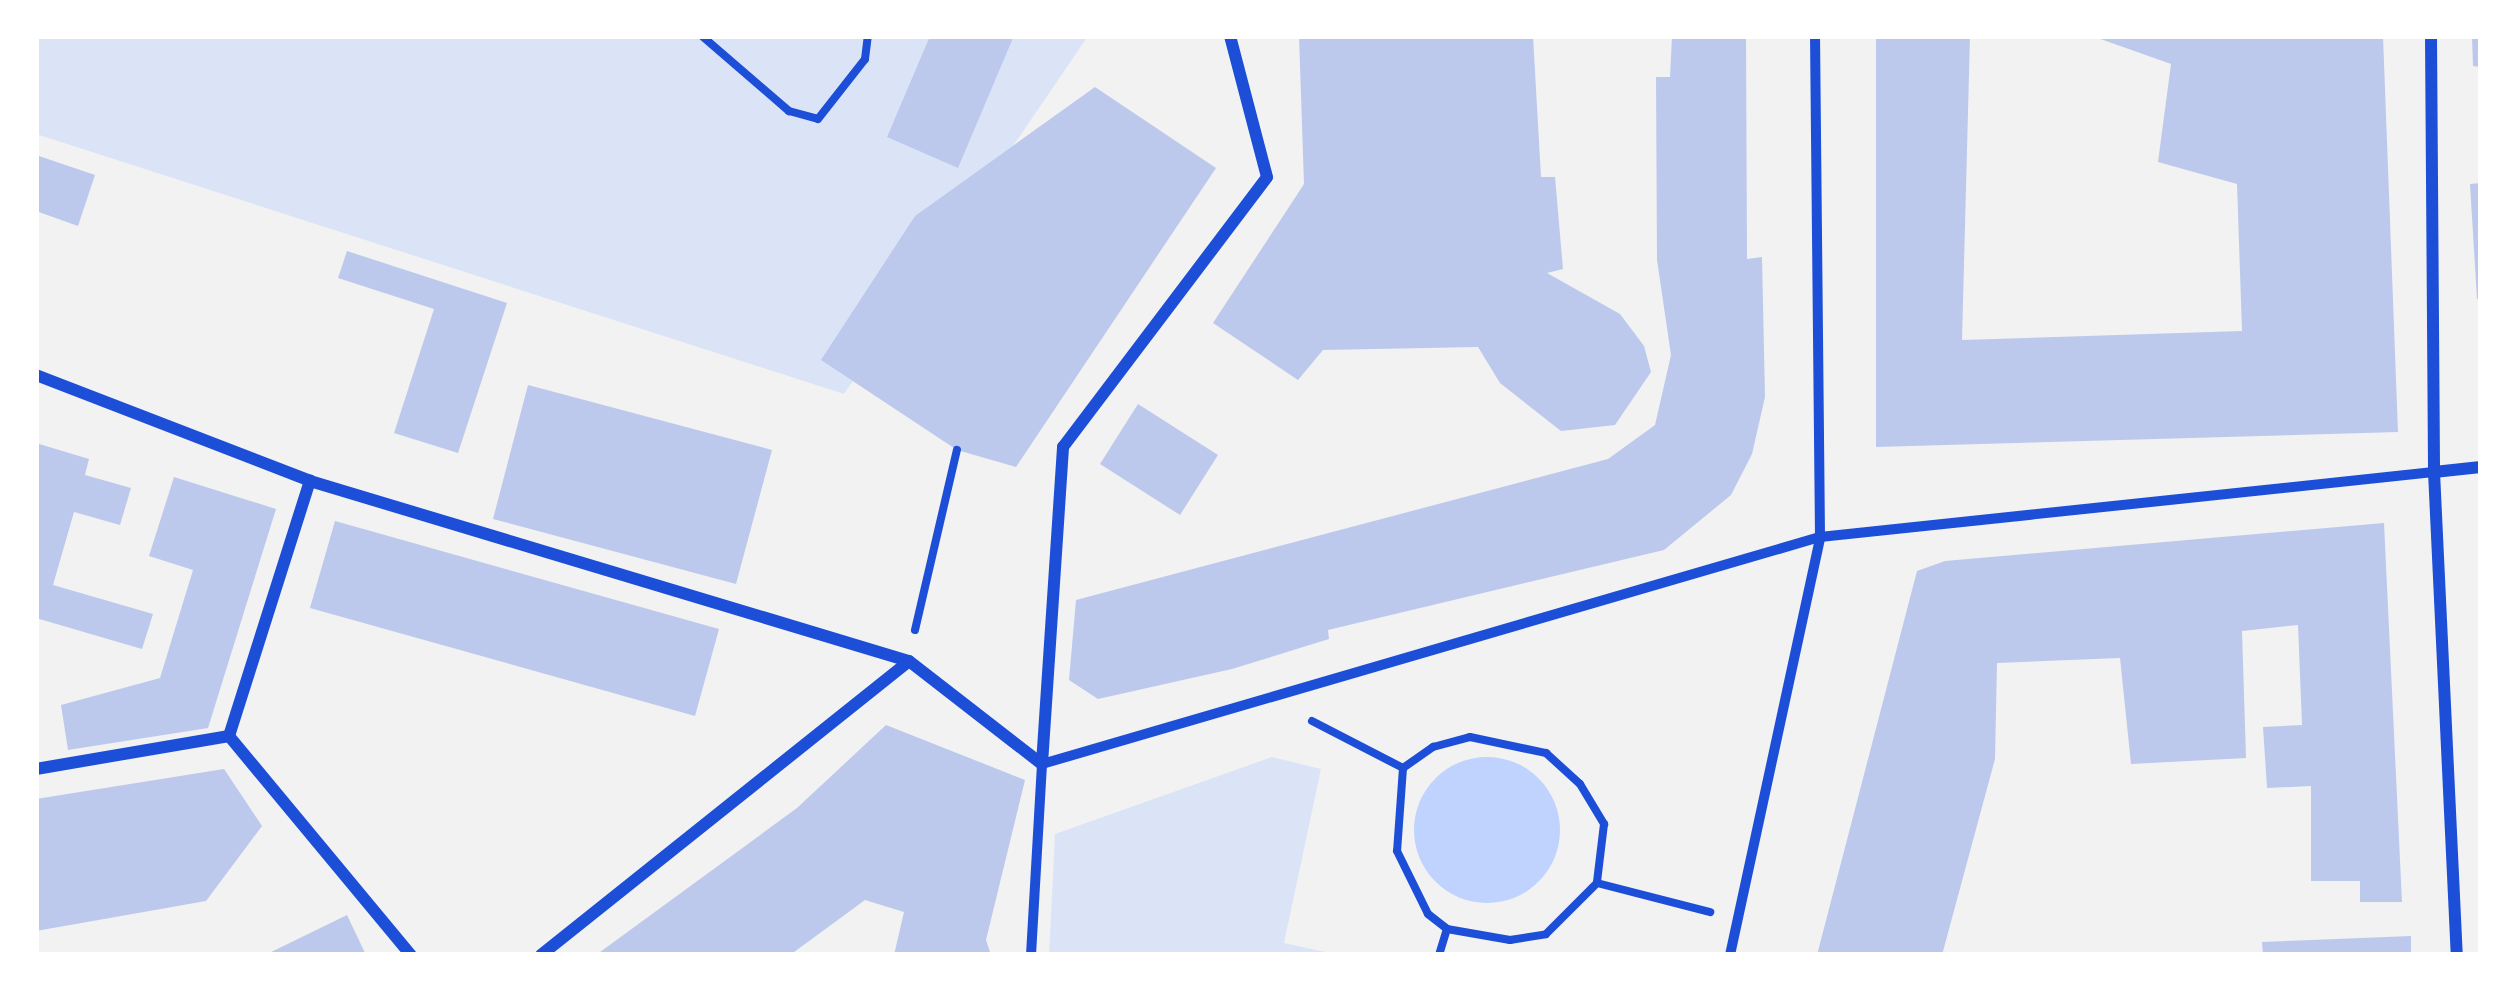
<!DOCTYPE html>
<html>
<head>
<meta charset="utf-8">
<style>
	body { margin:0 }
	#map { position:relative; width:2517px; height:991px; overflow:hidden; background:#f2f2f2; font-family:Lato,sans-serif }
	div>[style] { position:absolute }
	.green>* { inset:0; background:#dbe4f7 }
	.water>* { inset:0; background:#bfd3fe }
	.round { border-radius:50% }
	.building>* { inset:0; background:#bdc9ec }
	.path>* { height:8px; margin:-4px; padding:0 4px; transform-origin:4px; border-radius:4px; background:#1d4ed8 }
	.pedestrian>* { height:10px; margin:-5px; padding:0 5px; transform-origin:5px; border-radius:5px; background:#1d4ed8 }
	.minor>* { height:12px; margin:-6px; padding:0 6px; transform-origin:6px; border-radius:6px; background:#1d4ed8 }
	span { translate:-50% -50%; white-space:nowrap; text-align:center; line-height:1.15; -webkit-text-stroke:12px #fff; paint-order:stroke }
	.frame { position:absolute; inset:0; border:39px solid #fff; pointer-events:none }
</style>
</head>
<body>
<div id="map">
	<div class="green">
		<i style="clip-path:polygon(36px 36px,1088px 36px,844px 394px,36px 134px)"></i>
		<i style="clip-path:polygon(1272px 757px,1321px 769px,1284px 943px,1339px 955px,1049px 955px,1055px 834px)"></i>
	</div>
	<div class="water">
		<i class="round" style="left:1414px;top:757px;width:146px;height:146px"></i>
	</div>
	<div class="building">
		<i style="clip-path:polygon(930px 36px,1013px 38px,958px 168px,887px 137px)"></i>
		<i style="clip-path:polygon(1299px 36px,1533px 36px,1541px 177px,1555px 177px,1563px 269px,1547px 273px,1620px 314px,1644px 346px,1651px 372px,1615px 425px,1561px 431px,1500px 383px,1478px 347px,1323px 350px,1298px 380px,1213px 323px,1304px 184px)"></i>
		<i style="clip-path:polygon(1672px 36px,1746px 36px,1747px 259px,1762px 257px,1765px 397px,1752px 454px,1731px 495px,1664px 550px,1328px 630px,1329px 639px,1232px 669px,1098px 699px,1069px 680px,1076px 600px,1608px 459px,1655px 425px,1671px 355px,1657px 260px,1656px 77px,1670px 77px)"></i>
		<i style="clip-path:polygon(1876px 36px,1970px 36px,1962px 340px,2242px 331px,2237px 184px,2158px 162px,2171px 64px,2092px 36px,2383px 36px,2398px 432px,1876px 447px)"></i>
		<i style="clip-path:polygon(2472px 36px,2481px 36px,2481px 67px,2473px 66px)"></i>
		<i style="clip-path:polygon(1095px 87px,1216px 168px,1016px 467px,957px 450px,821px 360px,915px 216px)"></i>
		<i style="clip-path:polygon(36px 155px,95px 175px,78px 226px,36px 211px)"></i>
		<i style="clip-path:polygon(2481px 183px,2481px 299px,2477px 299px,2470px 184px)"></i>
		<i style="clip-path:polygon(347px 251px,507px 303px,458px 453px,394px 433px,434px 309px,338px 278px)"></i>
		<i style="clip-path:polygon(528px 385px,772px 450px,736px 584px,493px 519px)"></i>
		<i style="clip-path:polygon(1138px 404px,1218px 455px,1180px 515px,1100px 464px)"></i>
		<i style="clip-path:polygon(36px 443px,89px 459px,85px 475px,131px 488px,120px 525px,74px 512px,53px 585px,153px 614px,142px 649px,36px 618px)"></i>
		<i style="clip-path:polygon(174px 477px,276px 509px,208px 728px,68px 750px,61px 705px,160px 678px,193px 570px,149px 556px)"></i>
		<i style="clip-path:polygon(335px 521px,719px 629px,695px 716px,310px 608px)"></i>
		<i style="clip-path:polygon(2384px 523px,2402px 902px,2360px 902px,2360px 881px,2311px 881px,2311px 786px,2267px 788px,2263px 727px,2302px 725px,2298px 625px,2242px 631px,2246px 758px,2131px 764px,2120px 658px,1997px 663px,1995px 759px,1942px 955px,1817px 955px,1917px 571px,1945px 561px)"></i>
		<i style="clip-path:polygon(886px 725px,1025px 780px,986px 940px,991px 955px,894px 955px,904px 912px,865px 900px,790px 955px,596px 955px,797px 808px)"></i>
		<i style="clip-path:polygon(224px 769px,262px 826px,206px 901px,36px 931px,36px 799px)"></i>
		<i style="clip-path:polygon(347px 915px,366px 955px,265px 955px)"></i>
		<i style="clip-path:polygon(2411px 936px,2411px 955px,2263px 955px,2262px 942px)"></i>
	</div>
	<div class="path">
		<i style="left:702px;top:36px;width:115px;rotate:40.8deg"></i>
		<i style="left:789px;top:111px;width:30px;rotate:15deg"></i>
		<i style="left:818px;top:119px;width:76px;rotate:-51.9deg"></i>
		<i style="left:865px;top:59px;width:23px;rotate:-83deg"></i>
		<i style="left:915px;top:630px;width:185px;rotate:-76.9deg"></i>
		<i style="left:1312px;top:721px;width:102px;rotate:27.3deg"></i>
		<i style="left:1403px;top:768px;width:83px;rotate:94.1deg"></i>
		<i style="left:1397px;top:851px;width:70px;rotate:63.8deg"></i>
		<i style="left:1428px;top:914px;width:24px;rotate:38deg"></i>
		<i style="left:1447px;top:929px;width:64px;rotate:9.9deg"></i>
		<i style="left:1510px;top:940px;width:36px;rotate:-9deg"></i>
		<i style="left:1546px;top:934px;width:72px;rotate:-45deg"></i>
		<i style="left:1597px;top:883px;width:117px;rotate:14.4deg"></i>
		<i style="left:1403px;top:768px;width:37px;rotate:-35deg"></i>
		<i style="left:1433px;top:747px;width:38px;rotate:-15deg"></i>
		<i style="left:1470px;top:737px;width:78px;rotate:11.9deg"></i>
		<i style="left:1546px;top:753px;width:46px;rotate:42.4deg"></i>
		<i style="left:1580px;top:784px;width:47px;rotate:59deg"></i>
		<i style="left:1604px;top:824px;width:58px;rotate:96.9deg"></i>
		<i style="left:1439px;top:955px;width:27px;rotate:-73deg"></i>
	</div>
	<div class="pedestrian">
		<i style="left:1031px;top:955px;width:191px;rotate:-86.7deg"></i>
		<i style="left:1042px;top:764px;width:810px;rotate:-16.27deg"></i>
		<i style="left:1820px;top:537px;width:617px;rotate:-6.04deg"></i>
		<i style="left:1730px;top:955px;width:428px;rotate:-77.8deg"></i>
		<i style="left:1820px;top:537px;width:501px;rotate:-90.57deg"></i>
	</div>
	<div class="minor">
		<i style="left:2431px;top:36px;width:436px;rotate:89.6deg"></i>
		<i style="left:2434px;top:472px;width:484px;rotate:87.3deg"></i>
		<i style="left:36px;top:375px;width:294px;rotate:21.1deg"></i>
		<i style="left:310px;top:481px;width:625px;rotate:16.73deg"></i>
		<i style="left:909px;top:661px;width:168px;rotate:37.8deg"></i>
		<i style="left:2434px;top:472px;width:47px;rotate:-6.1deg"></i>
		<i style="left:229px;top:736px;width:268px;rotate:-72.4deg"></i>
		<i style="left:1042px;top:764px;width:318px;rotate:-86.2deg"></i>
		<i style="left:1063px;top:447px;width:338px;rotate:-52.9deg"></i>
		<i style="left:1267px;top:177px;width:146px;rotate:-104.7deg"></i>
		<i style="left:36px;top:769px;width:196px;rotate:-9.7deg"></i>
		<i style="left:229px;top:736px;width:285px;rotate:50.3deg"></i>
		<i style="left:541px;top:955px;width:471px;rotate:-38.6deg"></i>
	</div>
	<div class="frame"></div>
</div>
</body>
</html>
